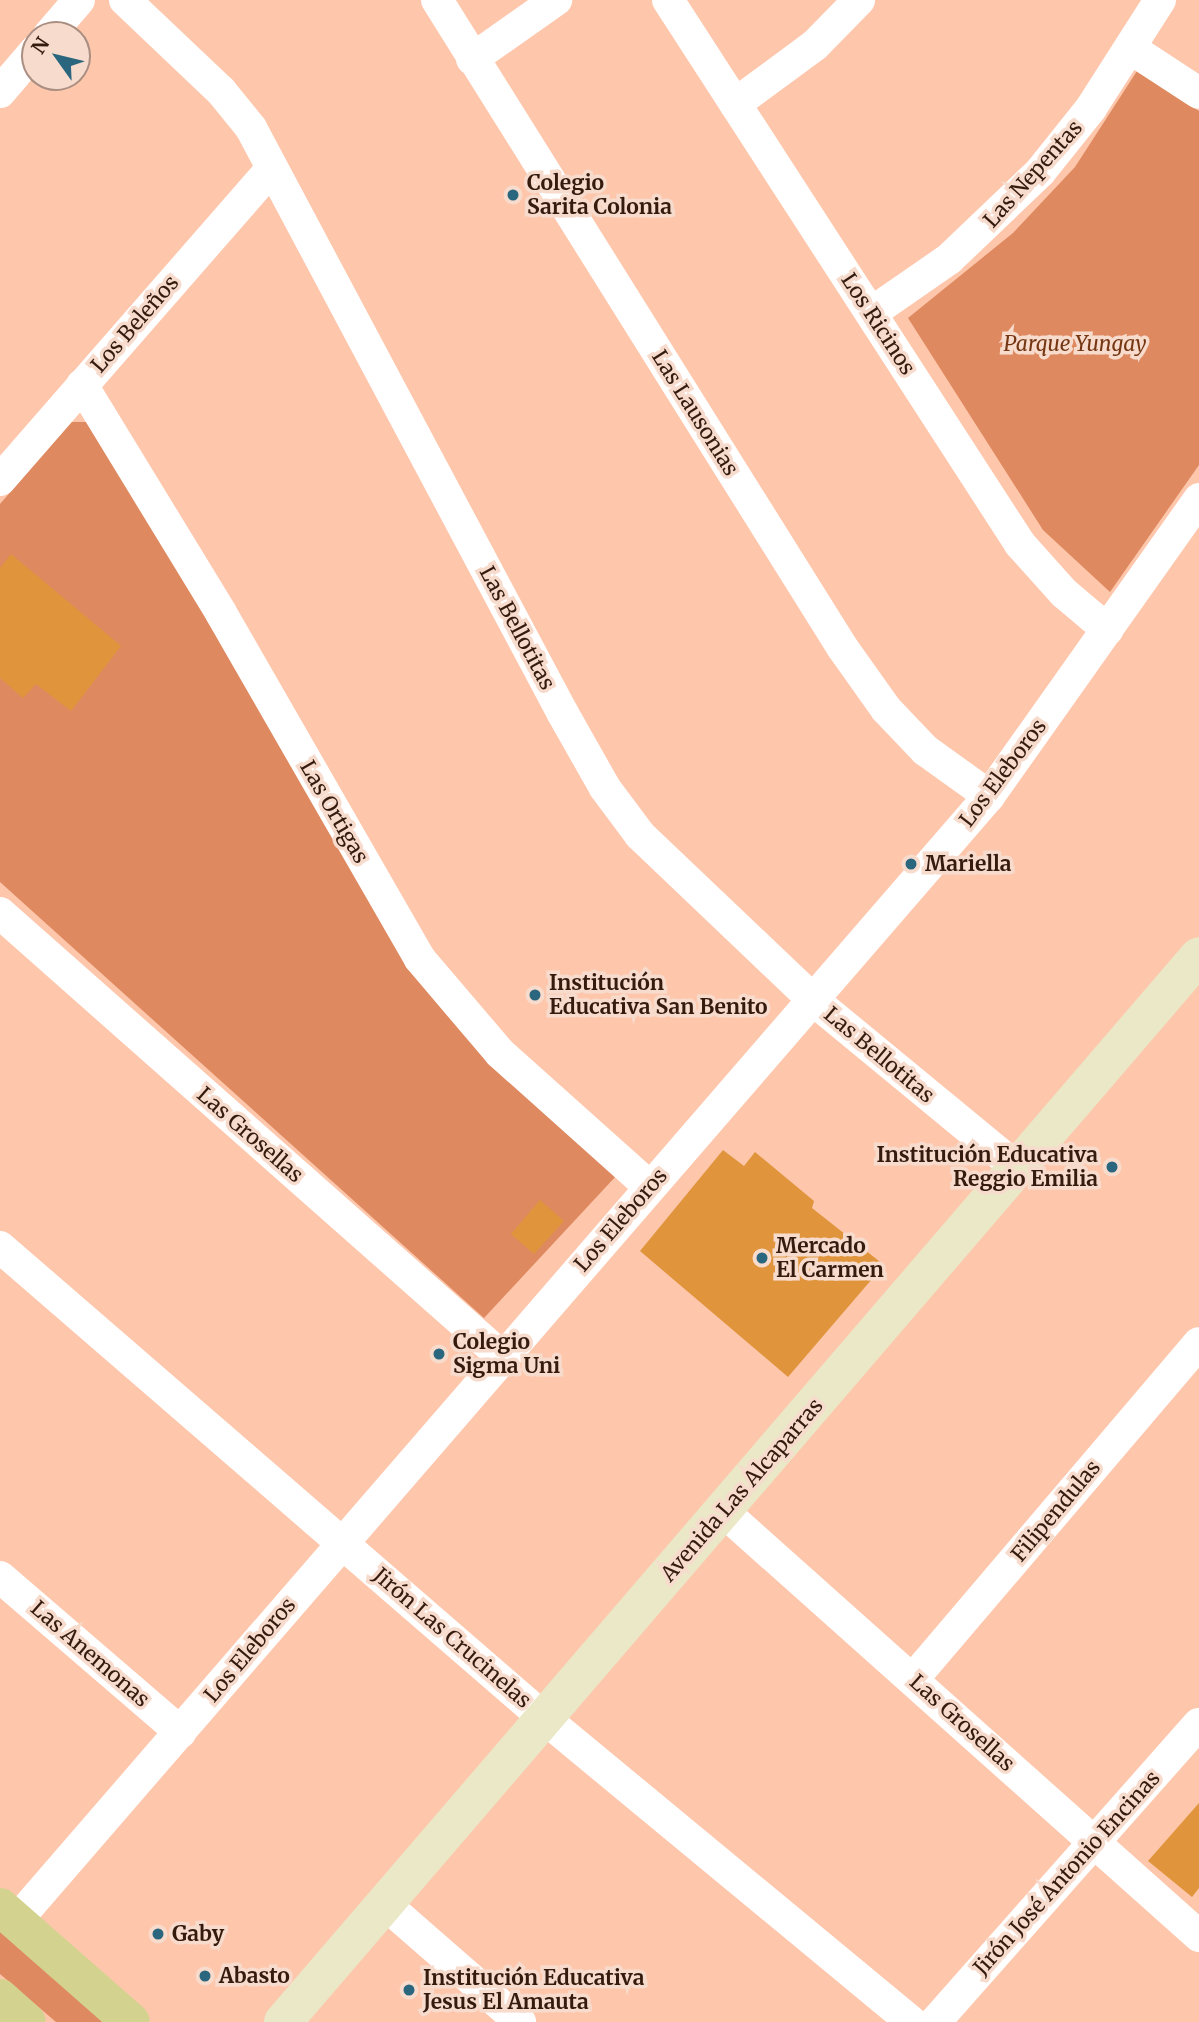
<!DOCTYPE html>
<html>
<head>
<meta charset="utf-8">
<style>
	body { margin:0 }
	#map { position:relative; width:1199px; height:2022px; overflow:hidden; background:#fec6ab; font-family:Merriweather,serif }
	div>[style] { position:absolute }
	.green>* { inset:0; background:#de895f }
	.building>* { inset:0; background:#e0953c }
	.street>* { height:32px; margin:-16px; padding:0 16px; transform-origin:16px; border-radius:16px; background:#fff }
	.secondary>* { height:38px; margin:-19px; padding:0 19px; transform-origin:19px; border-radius:19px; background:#eae8c7 }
	.primary>* { height:38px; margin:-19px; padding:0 19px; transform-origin:19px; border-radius:19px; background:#d4d28f }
	.dots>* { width:19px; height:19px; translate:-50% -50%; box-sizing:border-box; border:4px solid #f7dbcd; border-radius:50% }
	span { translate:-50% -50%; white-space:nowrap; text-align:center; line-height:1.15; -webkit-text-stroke:7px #f7dbcd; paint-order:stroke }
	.street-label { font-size:21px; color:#341b0e }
	.poi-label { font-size:21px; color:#341b0e; font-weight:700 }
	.left { translate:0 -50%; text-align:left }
	.right { translate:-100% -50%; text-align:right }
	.park-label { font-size:21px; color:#753713; font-style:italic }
	.north { position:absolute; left:21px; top:21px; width:70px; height:70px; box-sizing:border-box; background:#f7dbcd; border:2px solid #a98e81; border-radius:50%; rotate:304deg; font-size:19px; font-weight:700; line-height:28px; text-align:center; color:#341b0e }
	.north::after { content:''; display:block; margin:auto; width:24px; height:32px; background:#2a667d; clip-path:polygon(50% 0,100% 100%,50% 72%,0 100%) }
</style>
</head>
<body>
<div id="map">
	<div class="green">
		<i style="clip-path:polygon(1137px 71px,1199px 111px,1199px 465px,1110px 592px,1043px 530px,908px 318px,1013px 233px,1075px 167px)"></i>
		<i style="clip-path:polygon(71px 422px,95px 422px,402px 948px,617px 1175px,484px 1318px,0 882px,0 504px)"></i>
		<i style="clip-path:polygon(0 1922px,116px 2022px,56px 2022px,0 1974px)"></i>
	</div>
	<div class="building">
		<i style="clip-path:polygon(11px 554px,121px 646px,71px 711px,36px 684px,23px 698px,0 678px,0 568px)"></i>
		<i style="clip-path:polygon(723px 1150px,744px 1166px,755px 1152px,814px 1201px,812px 1208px,884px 1265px,788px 1377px,640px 1251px)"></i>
		<i style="clip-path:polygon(540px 1200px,564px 1221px,534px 1254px,511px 1234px)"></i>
		<i style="clip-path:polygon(1199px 1803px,1199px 1888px,1192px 1897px,1148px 1861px)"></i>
	</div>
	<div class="street">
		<i style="left:125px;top:0;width:132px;rotate:43.5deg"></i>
		<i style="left:221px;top:91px;width:48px;rotate:51deg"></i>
		<i style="left:251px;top:128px;width:662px;rotate:61.96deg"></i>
		<i style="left:562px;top:712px;width:87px;rotate:60.5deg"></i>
		<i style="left:605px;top:788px;width:59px;rotate:53.3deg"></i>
		<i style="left:640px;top:835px;width:238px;rotate:43.6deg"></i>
		<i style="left:812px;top:999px;width:266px;rotate:39.5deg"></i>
		<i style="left:437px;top:0;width:763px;rotate:57.95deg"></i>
		<i style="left:842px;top:647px;width:76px;rotate:54.6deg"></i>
		<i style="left:886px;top:709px;width:57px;rotate:46.4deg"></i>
		<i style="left:925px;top:750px;width:79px;rotate:35.7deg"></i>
		<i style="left:668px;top:0;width:648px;rotate:57.09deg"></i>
		<i style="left:1020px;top:544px;width:66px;rotate:48.1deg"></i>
		<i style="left:1064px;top:593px;width:57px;rotate:40.1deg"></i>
		<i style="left:49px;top:35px;width:46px;rotate:-49.4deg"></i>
		<i style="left:1130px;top:48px;width:82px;rotate:33.1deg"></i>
		<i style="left:472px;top:59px;width:103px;rotate:-35.1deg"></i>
		<i style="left:0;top:92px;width:54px;rotate:-49.5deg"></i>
		<i style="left:735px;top:104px;width:99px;rotate:-36.4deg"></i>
		<i style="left:815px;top:45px;width:63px;rotate:-45.6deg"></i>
		<i style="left:871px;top:313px;width:95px;rotate:-34.7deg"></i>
		<i style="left:949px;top:259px;width:126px;rotate:-43.7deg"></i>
		<i style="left:1040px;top:172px;width:82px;rotate:-51.4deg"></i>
		<i style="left:1091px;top:108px;width:128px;rotate:-57.4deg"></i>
		<i style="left:82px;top:385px;width:267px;rotate:58.6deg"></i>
		<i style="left:221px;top:613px;width:399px;rotate:60.1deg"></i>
		<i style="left:420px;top:959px;width:123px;rotate:49.6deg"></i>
		<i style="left:500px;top:1053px;width:201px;rotate:41.8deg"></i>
		<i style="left:0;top:480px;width:413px;rotate:-48.9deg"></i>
		<i style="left:0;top:913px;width:669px;rotate:41.48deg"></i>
		<i style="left:0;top:1247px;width:720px;rotate:40.89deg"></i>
		<i style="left:544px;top:1718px;width:477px;rotate:39.6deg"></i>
		<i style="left:724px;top:1512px;width:637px;rotate:41.75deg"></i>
		<i style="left:0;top:1577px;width:238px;rotate:40.7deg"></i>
		<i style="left:913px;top:1679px;width:441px;rotate:-49.6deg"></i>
		<i style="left:386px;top:1905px;width:178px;rotate:41.1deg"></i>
		<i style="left:16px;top:1921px;width:1487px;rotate:-49.14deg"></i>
		<i style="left:989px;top:796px;width:364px;rotate:-54.7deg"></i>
		<i style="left:935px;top:2022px;width:398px;rotate:-48.5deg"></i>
	</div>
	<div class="secondary">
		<i style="left:283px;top:2022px;width:1405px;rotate:-49.33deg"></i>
	</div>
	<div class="primary">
		<i style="left:0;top:1907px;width:174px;rotate:41.3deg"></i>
		<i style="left:0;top:1998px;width:36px;rotate:42deg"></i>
	</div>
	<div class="dots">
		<i style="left:513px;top:195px;background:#2a667d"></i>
		<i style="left:911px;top:864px;background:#2a667d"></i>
		<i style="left:535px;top:995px;background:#2a667d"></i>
		<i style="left:1112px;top:1167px;background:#2a667d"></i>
		<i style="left:762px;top:1258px;background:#2a667d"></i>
		<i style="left:439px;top:1354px;background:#2a667d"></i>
		<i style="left:158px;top:1934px;background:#2a667d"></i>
		<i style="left:205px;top:1976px;background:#2a667d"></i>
		<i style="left:409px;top:1990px;background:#2a667d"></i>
	</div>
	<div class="street-label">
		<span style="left:1033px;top:174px;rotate:-48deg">Las Nepentas</span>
		<span style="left:135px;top:324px;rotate:-49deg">Los Beleños</span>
		<span style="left:878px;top:324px;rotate:57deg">Los Ricinos</span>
		<span style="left:695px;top:413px;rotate:58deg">Las Lausonias</span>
		<span style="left:517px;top:628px;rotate:62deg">Las Bellotitas</span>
		<span style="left:1003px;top:773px;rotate:-53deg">Los Eleboros</span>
		<span style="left:334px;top:812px;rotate:60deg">Las Ortigas</span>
		<span style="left:879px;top:1055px;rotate:40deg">Las Bellotitas</span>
		<span style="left:250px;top:1135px;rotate:41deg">Las Grosellas</span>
		<span style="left:621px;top:1220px;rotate:-49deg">Los Eleboros</span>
		<span style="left:742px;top:1490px;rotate:-49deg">Avenida Las Alcaparras</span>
		<span style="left:1056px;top:1511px;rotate:-50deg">Filipendulas</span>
		<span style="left:452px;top:1638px;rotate:41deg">Jirón Las Crucinelas</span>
		<span style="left:250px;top:1650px;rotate:-50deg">Los Eleboros</span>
		<span style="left:90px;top:1654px;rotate:41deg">Las Anemonas</span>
		<span style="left:962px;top:1723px;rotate:42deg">Las Grosellas</span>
		<span style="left:1067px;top:1873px;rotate:-48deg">Jirón José Antonio Encinas</span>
	</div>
	<div class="poi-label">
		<span class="left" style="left:527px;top:195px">Colegio<br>Sarita Colonia</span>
		<span class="left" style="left:925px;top:864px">Mariella</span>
		<span class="left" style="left:549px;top:995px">Institución<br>Educativa San Benito</span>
		<span class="right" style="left:1098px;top:1167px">Institución Educativa<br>Reggio Emilia</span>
		<span class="left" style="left:776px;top:1258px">Mercado<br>El Carmen</span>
		<span class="left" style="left:453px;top:1354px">Colegio<br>Sigma Uni</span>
		<span class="left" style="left:172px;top:1934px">Gaby</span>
		<span class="left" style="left:219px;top:1976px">Abasto</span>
		<span class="left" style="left:423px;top:1990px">Institución Educativa<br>Jesus El Amauta</span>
	</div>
	<div class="park-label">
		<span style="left:1075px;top:344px">Parque Yungay</span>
	</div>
	<div class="north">N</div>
</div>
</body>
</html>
